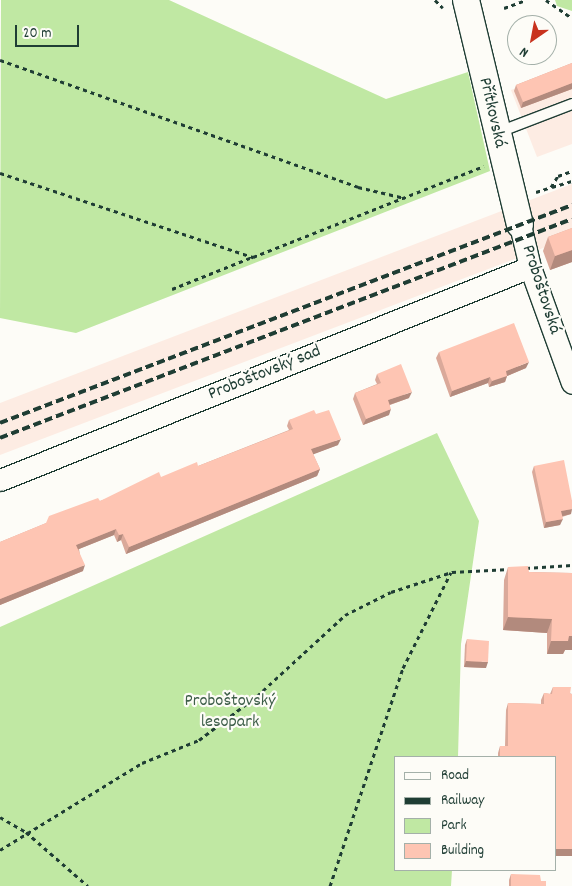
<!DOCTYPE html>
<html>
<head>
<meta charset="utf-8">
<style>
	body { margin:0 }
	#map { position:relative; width:572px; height:886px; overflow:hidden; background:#fdfcf7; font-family:Dekko,sans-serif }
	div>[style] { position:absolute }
	.built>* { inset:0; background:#fdece3 }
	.green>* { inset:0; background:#c0e8a3 }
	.path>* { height:3px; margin-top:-1.5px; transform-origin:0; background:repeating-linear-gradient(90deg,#1f3d34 0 4px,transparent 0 8px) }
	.roads { filter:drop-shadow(1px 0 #1f3d34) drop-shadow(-1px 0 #1f3d34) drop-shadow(0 1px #1f3d34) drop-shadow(0 -1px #1f3d34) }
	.service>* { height:10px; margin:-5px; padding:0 5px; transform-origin:5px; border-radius:5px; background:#fdfcf7 }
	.minor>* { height:21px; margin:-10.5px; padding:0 10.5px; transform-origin:10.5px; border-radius:10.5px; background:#fdfcf7 }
	.tertiary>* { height:26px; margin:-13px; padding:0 13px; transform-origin:13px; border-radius:13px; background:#fdfcf7 }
	.rail>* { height:4px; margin-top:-2px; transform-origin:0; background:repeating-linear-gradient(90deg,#1f3d34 0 8px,transparent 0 12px) }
	.wall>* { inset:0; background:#daa99a }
	.shaded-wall>* { inset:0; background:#b28a7d }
	.building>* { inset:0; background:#fec5b3 }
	span { translate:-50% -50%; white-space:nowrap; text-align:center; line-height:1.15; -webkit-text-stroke:4.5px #fdfcf7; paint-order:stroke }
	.street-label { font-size:18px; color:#1f3d34 }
	.park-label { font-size:18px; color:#3f5f4a }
	.legend { position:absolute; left:394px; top:756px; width:162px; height:115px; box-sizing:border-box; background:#fdfcf7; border:1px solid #a4b0a9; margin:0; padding:6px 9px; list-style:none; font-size:15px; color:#1f3d34 }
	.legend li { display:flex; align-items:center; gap:10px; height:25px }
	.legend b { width:25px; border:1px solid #a4b0a9 }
	.north { position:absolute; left:507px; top:15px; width:50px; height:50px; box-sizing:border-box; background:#fdfcf7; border:1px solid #a4b0a9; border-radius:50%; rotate:213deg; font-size:14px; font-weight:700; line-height:20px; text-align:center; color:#1f3d34 }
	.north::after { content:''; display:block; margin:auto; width:18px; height:22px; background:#c8321e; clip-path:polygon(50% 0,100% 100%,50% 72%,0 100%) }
	.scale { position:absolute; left:15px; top:25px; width:64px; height:22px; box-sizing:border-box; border:2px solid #1f3d34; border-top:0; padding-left:6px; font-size:15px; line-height:18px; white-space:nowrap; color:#1f3d34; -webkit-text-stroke:4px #fdfcf7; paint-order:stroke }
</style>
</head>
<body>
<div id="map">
	<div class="built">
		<i style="clip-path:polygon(572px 66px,572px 144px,537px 157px,511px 90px)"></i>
		<i style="clip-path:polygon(572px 184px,572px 237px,0 455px,0 403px)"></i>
	</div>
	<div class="green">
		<i style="clip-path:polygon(1px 0,169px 0,386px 99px,468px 72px,490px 171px,76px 333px,0 318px)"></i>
		<i style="clip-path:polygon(555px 0,572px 0,572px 11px,557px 6px)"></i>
		<i style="clip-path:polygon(437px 433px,479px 521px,461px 644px,458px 757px,396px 757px,396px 870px,452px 870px,451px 886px,0 886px,0 627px)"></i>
	</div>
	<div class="path">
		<i style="left:435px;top:0;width:11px;rotate:45deg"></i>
		<i style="left:546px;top:0;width:32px;rotate:35deg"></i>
		<i style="left:504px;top:8px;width:23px;rotate:-20deg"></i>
		<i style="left:0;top:60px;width:380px;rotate:19.5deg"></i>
		<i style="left:358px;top:187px;width:48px;rotate:13.2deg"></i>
		<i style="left:0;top:173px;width:267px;rotate:18.4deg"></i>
		<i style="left:253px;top:257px;width:248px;rotate:-21.5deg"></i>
		<i style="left:552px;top:187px;width:21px;rotate:-17deg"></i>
		<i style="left:536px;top:192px;width:16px;rotate:-18deg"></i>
		<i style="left:551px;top:187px;width:13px;rotate:-58deg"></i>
		<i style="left:558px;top:176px;width:15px;rotate:-20deg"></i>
		<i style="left:172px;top:289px;width:86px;rotate:-21.8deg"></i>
		<i style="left:526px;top:568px;width:46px;rotate:-3.7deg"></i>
		<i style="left:0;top:817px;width:30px;rotate:30deg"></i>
		<i style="left:26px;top:832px;width:82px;rotate:41.1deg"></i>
		<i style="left:0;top:850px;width:167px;rotate:-31.5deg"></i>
		<i style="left:142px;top:763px;width:61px;rotate:-22deg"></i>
		<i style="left:199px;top:740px;width:73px;rotate:-37.2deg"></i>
		<i style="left:257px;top:696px;width:120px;rotate:-42.6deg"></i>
		<i style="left:345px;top:615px;width:51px;rotate:-26.6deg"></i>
		<i style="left:391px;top:592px;width:64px;rotate:-18.2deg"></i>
		<i style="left:452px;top:572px;width:58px;rotate:-3deg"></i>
		<i style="left:330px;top:886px;width:230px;rotate:-71.5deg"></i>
		<i style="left:403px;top:668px;width:107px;rotate:-63.4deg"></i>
	</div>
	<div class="roads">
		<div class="service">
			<i style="left:499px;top:132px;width:78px;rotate:-21deg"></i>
		</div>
		<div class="minor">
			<i style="left:520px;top:225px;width:43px;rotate:76.6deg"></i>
			<i style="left:530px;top:267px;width:123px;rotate:70.1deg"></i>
			<i style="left:0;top:480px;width:571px;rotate:-21.89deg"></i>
		</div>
		<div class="tertiary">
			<i style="left:466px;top:0;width:231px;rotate:76.5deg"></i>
		</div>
	</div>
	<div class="rail">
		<i style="left:0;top:423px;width:612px;rotate:-20.86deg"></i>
		<i style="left:0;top:438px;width:612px;rotate:-20.95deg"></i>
	</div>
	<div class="wall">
		<i style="clip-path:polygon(572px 63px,572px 89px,521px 108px,514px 91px,516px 85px)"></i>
		<i style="clip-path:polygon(572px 228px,572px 262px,550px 270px,543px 251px,548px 237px)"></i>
		<i style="clip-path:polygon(439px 352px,526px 368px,507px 376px,505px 382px,489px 387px,488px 383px,450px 397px,436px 358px)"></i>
		<i style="clip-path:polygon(377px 374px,409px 398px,390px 405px,389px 415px,363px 425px,353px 399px,355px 393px,377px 384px,375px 380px)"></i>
		<i style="clip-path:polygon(316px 414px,338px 445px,313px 454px,320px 469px,317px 476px,126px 554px,121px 540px,117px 542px,114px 535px,79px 549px,83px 571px,0 605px,0 542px,100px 501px,198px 466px,289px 430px,287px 426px,289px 420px)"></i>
		<i style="clip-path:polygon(534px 466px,572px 501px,571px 514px,562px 517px,560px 525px,544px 528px,532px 472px)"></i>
		<i style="clip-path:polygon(508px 567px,529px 572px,572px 573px,565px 650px,563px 654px,547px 654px,547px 633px,503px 630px,504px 580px)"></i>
		<i style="clip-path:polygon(467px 639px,486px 668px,464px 667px,465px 645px)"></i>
		<i style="clip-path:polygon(553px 687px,572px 694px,572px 856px,556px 856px,556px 757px,498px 757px,498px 753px,500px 746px,505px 746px,506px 710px,508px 703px,541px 704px,541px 700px,544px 693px,550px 694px)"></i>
		<i style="clip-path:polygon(511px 874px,541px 881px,546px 886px,509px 886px,509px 880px)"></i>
	</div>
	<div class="shaded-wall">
		<i style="clip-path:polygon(572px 83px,572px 89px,521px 108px,523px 102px)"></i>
		<i style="clip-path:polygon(572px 250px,572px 262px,550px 270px,555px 256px)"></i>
		<i style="clip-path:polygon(529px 362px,526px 368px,507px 376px,505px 382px,489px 387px,492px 381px,506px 371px)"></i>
		<i style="clip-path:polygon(490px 377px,488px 383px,450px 397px,452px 391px)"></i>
		<i style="clip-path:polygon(412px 392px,409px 398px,386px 406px,388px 400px)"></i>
		<i style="clip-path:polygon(391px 409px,389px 415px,363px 425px,366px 419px)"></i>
		<i style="clip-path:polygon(341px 439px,338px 445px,309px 456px,311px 449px)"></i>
		<i style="clip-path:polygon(320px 469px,317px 476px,126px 554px,129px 547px)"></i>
		<i style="clip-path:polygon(572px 509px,571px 514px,559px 517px,561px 511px)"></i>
		<i style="clip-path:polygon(563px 519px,560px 525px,544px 528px,546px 522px)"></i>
		<i style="clip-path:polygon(116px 529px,114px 535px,74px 551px,76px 545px)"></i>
		<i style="clip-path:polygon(123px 534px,121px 540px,117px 542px,119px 535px)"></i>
		<i style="clip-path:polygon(85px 565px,83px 571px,0 605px,0 599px)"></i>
		<i style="clip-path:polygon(508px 617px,552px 619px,547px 633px,503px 630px)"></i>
		<i style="clip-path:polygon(569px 636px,572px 636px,572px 650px,565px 650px,563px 654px,547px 654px,551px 641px)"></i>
		<i style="clip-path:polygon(466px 661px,488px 662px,486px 668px,464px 667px)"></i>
		<i style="clip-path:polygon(556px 849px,572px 849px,572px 856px,556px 856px)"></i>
	</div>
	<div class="building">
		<i style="clip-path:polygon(572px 63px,572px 83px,523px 102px,516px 85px)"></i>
		<i style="clip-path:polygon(572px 228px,572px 250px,555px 256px,548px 237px)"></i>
		<i style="clip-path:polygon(514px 323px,529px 362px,506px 371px,507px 376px,492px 381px,490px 377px,452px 391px,439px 352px)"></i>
		<i style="clip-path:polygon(401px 364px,412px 392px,388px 400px,391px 409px,366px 419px,355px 393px,381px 383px,377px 374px)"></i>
		<i style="clip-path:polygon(314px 410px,316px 414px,329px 410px,341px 439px,311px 449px,320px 469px,129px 547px,123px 534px,119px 535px,116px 529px,76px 545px,85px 565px,0 599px,0 542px,46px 523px,49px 516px,98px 498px,100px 501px,159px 472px,161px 477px,197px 462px,198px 466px,293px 429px,289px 420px)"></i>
		<i style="clip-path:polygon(564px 460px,572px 501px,572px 509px,561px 511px,563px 519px,546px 522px,534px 466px)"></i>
		<i style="clip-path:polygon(528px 566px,529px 572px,572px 573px,572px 636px,569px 636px,568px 641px,551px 641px,552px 619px,508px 617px,508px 567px)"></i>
		<i style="clip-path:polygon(467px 639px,489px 641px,488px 662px,466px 661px)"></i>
		<i style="clip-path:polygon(553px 687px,571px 687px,570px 694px,572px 694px,572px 849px,556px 849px,556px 757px,500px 757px,500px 746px,508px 746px,508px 703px,544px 704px,544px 693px,552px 694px)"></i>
		<i style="clip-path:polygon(511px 874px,540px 875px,541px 881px,546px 881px,546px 886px,511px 886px)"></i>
	</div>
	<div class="street-label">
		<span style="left:491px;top:113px;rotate:77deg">Přítkovská</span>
		<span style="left:540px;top:290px;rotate:72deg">Proboštovská</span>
		<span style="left:265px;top:374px;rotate:-22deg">Proboštovský sad</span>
	</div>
	<div class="park-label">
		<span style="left:230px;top:713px">Proboštovský<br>lesopark</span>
	</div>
	<ul class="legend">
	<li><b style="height:6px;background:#fdfcf7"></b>Road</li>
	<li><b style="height:6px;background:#1f3d34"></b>Railway</li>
	<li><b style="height:14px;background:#c0e8a3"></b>Park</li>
	<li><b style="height:14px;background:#fec5b3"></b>Building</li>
	</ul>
	<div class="north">N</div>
	<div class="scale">20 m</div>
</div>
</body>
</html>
